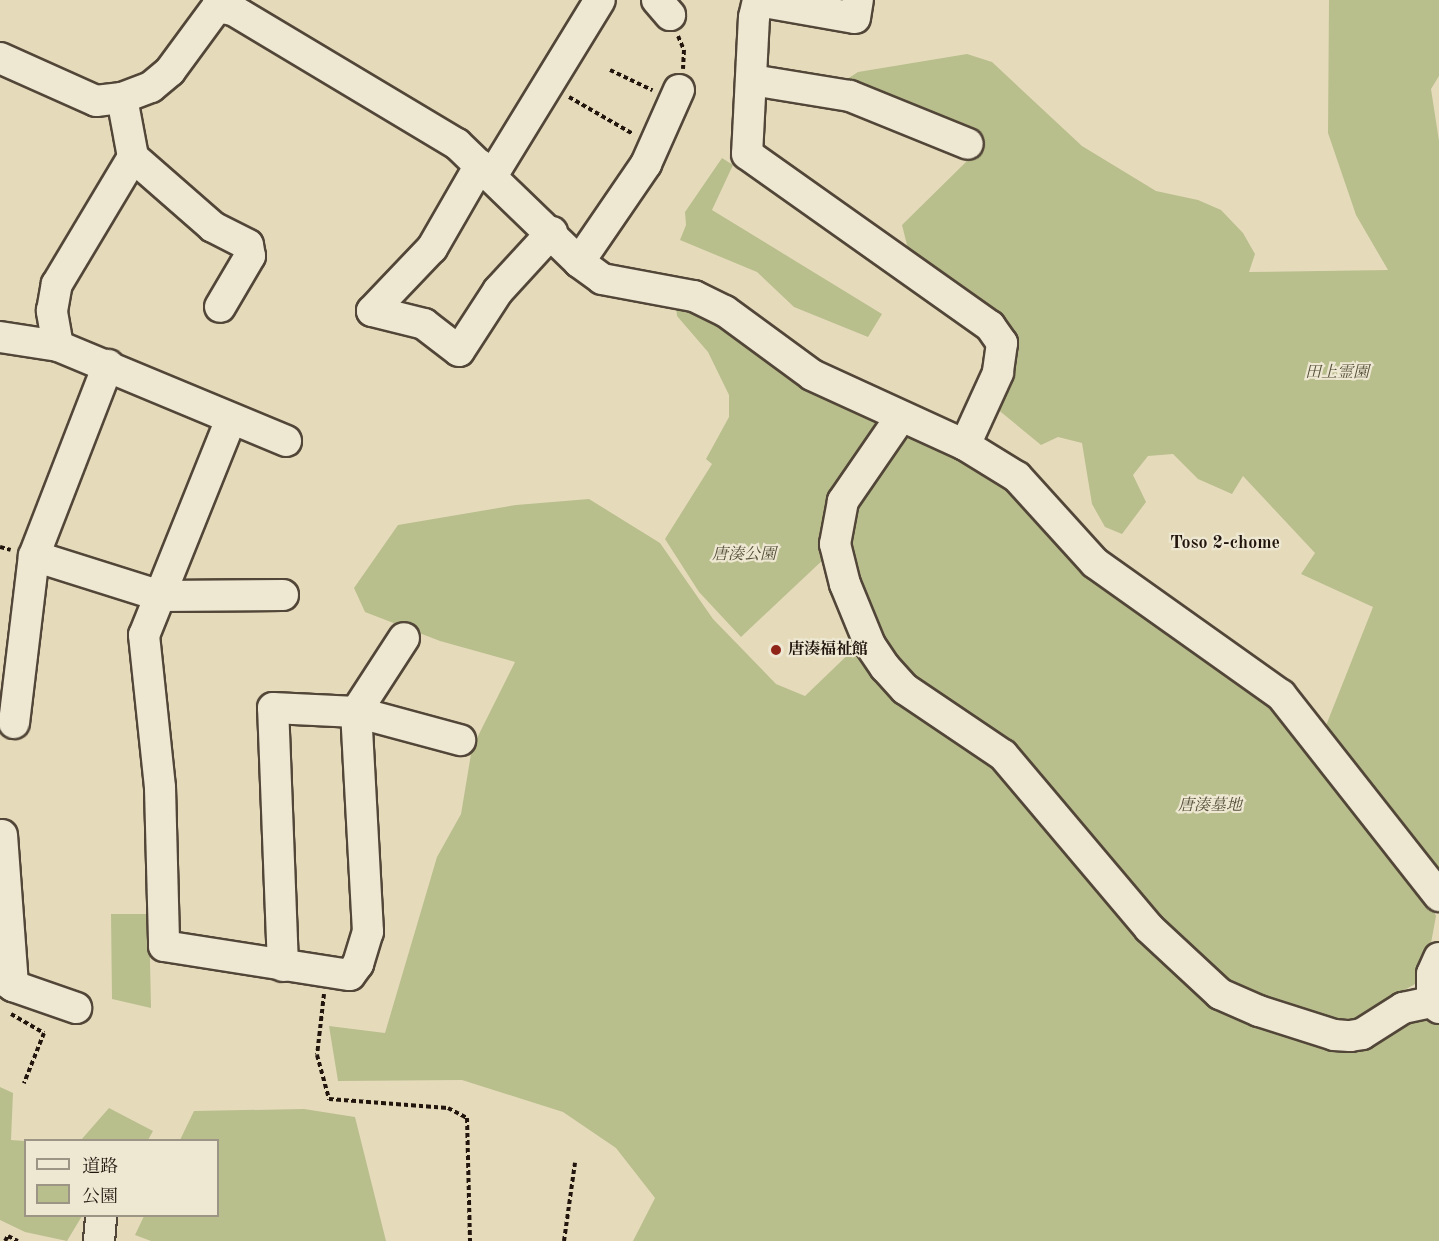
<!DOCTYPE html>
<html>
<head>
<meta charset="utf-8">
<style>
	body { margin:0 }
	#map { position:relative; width:1439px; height:1241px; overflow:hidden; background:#e5dbbb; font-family:"Old Standard TT","Noto Serif JP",serif }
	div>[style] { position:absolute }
	.green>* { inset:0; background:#b9be8d }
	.path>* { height:4px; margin-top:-2px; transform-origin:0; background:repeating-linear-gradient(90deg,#21150d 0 4.5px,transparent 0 7.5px) }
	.roads { filter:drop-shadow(2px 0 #524638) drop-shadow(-2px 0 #524638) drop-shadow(0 2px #524638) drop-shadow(0 -2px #524638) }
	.minor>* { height:30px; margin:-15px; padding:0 15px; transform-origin:15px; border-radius:15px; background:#eee8d3 }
	.dots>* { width:16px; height:16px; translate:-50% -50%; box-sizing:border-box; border:3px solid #eee8d3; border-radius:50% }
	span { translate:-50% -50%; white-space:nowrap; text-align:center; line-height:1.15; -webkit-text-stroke:4.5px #eee8d3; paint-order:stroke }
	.park-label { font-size:16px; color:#56503a; font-style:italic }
	.poi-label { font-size:16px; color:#21150d; font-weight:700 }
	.left { translate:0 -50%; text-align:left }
	.neighbourhood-label { font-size:18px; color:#21150d; font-weight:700 }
	.legend { position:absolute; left:24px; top:1139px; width:195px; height:78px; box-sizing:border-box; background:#eee8d3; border:2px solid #9c9484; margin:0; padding:8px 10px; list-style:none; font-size:18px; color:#21150d }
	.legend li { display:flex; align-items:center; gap:12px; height:30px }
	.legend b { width:30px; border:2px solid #9c9484 }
</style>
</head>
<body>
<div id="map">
	<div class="green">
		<i style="clip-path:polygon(1329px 0,1439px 0,1439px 76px,1431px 89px,1439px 141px,1439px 877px,1325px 728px,1373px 607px,1301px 574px,1315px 553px,1243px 476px,1232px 494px,1198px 479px,1173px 454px,1148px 456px,1133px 475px,1146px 502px,1122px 534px,1105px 527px,1092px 504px,1082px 443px,1058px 437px,1041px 445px,996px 408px,1010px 367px,909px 253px,902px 225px,968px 160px,962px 138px,844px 81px,858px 72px,967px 54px,992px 62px,1082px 146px,1156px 191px,1198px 200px,1221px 210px,1243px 233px,1255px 254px,1249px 272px,1388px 270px,1356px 215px,1328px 133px)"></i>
		<i style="clip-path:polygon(722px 158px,733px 165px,712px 210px,882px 314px,868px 337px,794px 307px,757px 272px,680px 240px,686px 225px,685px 212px)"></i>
		<i style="clip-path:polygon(676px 307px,718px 321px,777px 369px,867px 418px,979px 462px,1270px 700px,1424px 890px,1436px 916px,1429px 954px,1417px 983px,1388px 999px,1359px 1027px,1223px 988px,912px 686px,826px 557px,741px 637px,699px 592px,665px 539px,712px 464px,706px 459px,729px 417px,729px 395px,708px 352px,677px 316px)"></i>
		<i style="clip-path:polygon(589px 499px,660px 543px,713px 619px,776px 684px,805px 696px,858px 645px,999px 764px,1189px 978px,1240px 1019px,1337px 1044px,1439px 1003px,1439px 1241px,633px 1241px,655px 1198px,616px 1148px,563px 1112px,462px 1080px,338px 1081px,329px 1026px,385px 1033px,437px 857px,461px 814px,472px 748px,515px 662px,440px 641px,365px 612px,354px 588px,398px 525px,516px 505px)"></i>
		<i style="clip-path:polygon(111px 914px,149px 914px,151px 1008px,112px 999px)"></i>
		<i style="clip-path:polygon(0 1087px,13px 1093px,11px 1140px,25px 1141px,26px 1216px,82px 1216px,67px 1241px,25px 1232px,0 1220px)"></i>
		<i style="clip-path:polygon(109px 1108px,153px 1131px,148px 1140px,81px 1140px)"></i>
		<i style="clip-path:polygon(304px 1109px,355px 1117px,386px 1241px,151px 1241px,135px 1235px,144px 1216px,218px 1216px,218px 1140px,180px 1140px,194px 1111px)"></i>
	</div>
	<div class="path">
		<i style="left:678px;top:36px;width:15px;rotate:67deg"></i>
		<i style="left:684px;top:50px;width:19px;rotate:93deg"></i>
		<i style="left:610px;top:70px;width:47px;rotate:25.5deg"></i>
		<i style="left:569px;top:97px;width:74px;rotate:30deg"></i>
		<i style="left:0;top:547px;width:11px;rotate:15deg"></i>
		<i style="left:324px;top:994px;width:61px;rotate:96.5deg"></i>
		<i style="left:317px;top:1055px;width:46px;rotate:74.7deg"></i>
		<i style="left:329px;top:1099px;width:119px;rotate:4.3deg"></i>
		<i style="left:448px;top:1108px;width:21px;rotate:28deg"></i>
		<i style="left:467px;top:1118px;width:123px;rotate:88.6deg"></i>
		<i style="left:11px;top:1014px;width:38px;rotate:30deg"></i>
		<i style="left:44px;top:1033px;width:54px;rotate:111.8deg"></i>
		<i style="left:5px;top:1241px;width:6px;rotate:-59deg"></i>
		<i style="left:8px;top:1236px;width:11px;rotate:27deg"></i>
		<i style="left:564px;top:1241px;width:79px;rotate:-82deg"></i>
	</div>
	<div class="roads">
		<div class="minor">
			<i style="left:657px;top:0;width:20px;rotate:49deg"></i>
			<i style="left:758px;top:0;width:17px;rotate:103deg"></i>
			<i style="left:754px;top:17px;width:137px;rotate:92.9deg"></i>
			<i style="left:747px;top:154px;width:298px;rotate:35.3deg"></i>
			<i style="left:990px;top:326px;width:21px;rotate:55deg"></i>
			<i style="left:1002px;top:343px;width:30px;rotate:98deg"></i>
			<i style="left:998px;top:373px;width:79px;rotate:114.6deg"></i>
			<i style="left:758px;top:1px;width:98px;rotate:9.9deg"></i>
			<i style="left:855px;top:18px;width:18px;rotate:-81deg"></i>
			<i style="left:0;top:58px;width:105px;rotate:24.1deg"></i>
			<i style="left:96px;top:101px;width:26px;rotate:-7deg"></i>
			<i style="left:122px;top:98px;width:31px;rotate:-21deg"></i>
			<i style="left:151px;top:87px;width:25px;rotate:-40deg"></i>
			<i style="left:170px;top:71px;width:79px;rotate:-53.7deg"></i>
			<i style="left:217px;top:7px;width:16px;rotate:11deg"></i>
			<i style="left:233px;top:10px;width:261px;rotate:30.9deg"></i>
			<i style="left:457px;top:144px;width:170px;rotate:44deg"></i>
			<i style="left:579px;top:262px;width:29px;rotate:36deg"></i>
			<i style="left:602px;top:279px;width:94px;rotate:10.5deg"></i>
			<i style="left:694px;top:296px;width:34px;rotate:26deg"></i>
			<i style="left:725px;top:311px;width:108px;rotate:36.3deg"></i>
			<i style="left:812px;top:375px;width:168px;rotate:24.6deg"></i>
			<i style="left:965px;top:445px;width:61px;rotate:31.6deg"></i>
			<i style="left:1017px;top:477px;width:116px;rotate:47.8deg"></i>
			<i style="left:1095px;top:563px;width:228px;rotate:35.4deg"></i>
			<i style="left:1281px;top:695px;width:256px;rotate:51.8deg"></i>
			<i style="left:752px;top:80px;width:99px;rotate:9.3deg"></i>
			<i style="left:850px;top:96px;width:127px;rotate:22.1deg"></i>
			<i style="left:122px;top:98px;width:60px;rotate:79.4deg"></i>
			<i style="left:133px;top:157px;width:106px;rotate:41.2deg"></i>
			<i style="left:213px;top:227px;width:39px;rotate:27deg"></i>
			<i style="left:248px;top:245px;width:11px;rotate:80deg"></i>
			<i style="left:250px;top:256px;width:59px;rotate:120.5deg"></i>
			<i style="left:480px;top:165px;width:96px;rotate:120deg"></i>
			<i style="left:432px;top:248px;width:87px;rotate:133.6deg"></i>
			<i style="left:372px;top:311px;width:54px;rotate:14deg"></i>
			<i style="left:424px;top:324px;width:44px;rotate:37.6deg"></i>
			<i style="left:459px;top:351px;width:72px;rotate:-57deg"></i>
			<i style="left:498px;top:291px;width:80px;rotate:-47.5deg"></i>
			<i style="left:492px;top:176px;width:206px;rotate:-58.5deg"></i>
			<i style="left:579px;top:262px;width:119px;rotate:-55.6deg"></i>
			<i style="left:646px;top:164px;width:81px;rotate:-66deg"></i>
			<i style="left:0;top:337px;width:59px;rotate:8.8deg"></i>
			<i style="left:58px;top:346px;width:247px;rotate:22.6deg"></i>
			<i style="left:58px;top:346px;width:36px;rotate:-100deg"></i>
			<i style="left:52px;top:311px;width:27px;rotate:-80deg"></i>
			<i style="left:57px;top:284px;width:148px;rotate:-59.1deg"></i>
			<i style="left:900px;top:418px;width:101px;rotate:124.5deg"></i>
			<i style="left:843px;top:501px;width:44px;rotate:100.5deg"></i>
			<i style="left:835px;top:544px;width:41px;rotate:76deg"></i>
			<i style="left:845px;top:584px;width:66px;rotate:67.7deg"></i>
			<i style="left:870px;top:645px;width:27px;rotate:56deg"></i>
			<i style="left:885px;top:667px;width:30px;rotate:48deg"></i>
			<i style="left:905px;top:689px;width:118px;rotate:34deg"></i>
			<i style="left:1003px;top:755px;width:226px;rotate:49.8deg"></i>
			<i style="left:1149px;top:928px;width:97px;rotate:42.9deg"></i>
			<i style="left:1220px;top:994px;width:43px;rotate:23.6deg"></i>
			<i style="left:1259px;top:1011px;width:79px;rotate:17.7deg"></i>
			<i style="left:1334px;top:1035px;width:16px;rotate:4deg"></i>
			<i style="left:1350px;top:1036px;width:12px;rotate:-9deg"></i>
			<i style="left:1362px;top:1034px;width:49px;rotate:-32.4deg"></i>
			<i style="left:1403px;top:1008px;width:30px;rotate:-12deg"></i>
			<i style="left:231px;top:419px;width:233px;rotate:111.9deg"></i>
			<i style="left:144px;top:635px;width:154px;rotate:84deg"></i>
			<i style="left:160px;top:788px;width:158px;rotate:88.5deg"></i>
			<i style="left:164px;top:946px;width:188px;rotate:8.9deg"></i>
			<i style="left:350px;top:975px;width:14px;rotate:-54deg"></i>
			<i style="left:358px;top:964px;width:34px;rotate:-73deg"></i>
			<i style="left:368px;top:932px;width:220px;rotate:-93.1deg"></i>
			<i style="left:356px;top:712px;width:88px;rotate:-57deg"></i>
			<i style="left:34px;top:556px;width:133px;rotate:17.5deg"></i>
			<i style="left:161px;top:596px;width:122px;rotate:-0.5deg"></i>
			<i style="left:14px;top:723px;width:168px;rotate:-83.2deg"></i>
			<i style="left:34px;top:556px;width:205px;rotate:-68.8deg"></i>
			<i style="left:2px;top:835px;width:151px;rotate:85.8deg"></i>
			<i style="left:1439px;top:958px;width:17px;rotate:114deg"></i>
			<i style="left:1432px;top:974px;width:28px;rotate:90deg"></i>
			<i style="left:1432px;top:1002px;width:9px;rotate:41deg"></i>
			<i style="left:283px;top:966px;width:258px;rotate:-92.2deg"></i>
			<i style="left:273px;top:708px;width:83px;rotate:2.8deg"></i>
			<i style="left:356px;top:712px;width:108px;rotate:15.1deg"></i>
			<i style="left:0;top:977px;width:16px;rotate:35deg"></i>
			<i style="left:13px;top:986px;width:67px;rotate:19.2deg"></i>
			<i style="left:99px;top:1241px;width:25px;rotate:-85deg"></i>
		</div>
	</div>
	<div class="dots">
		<i style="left:776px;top:650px;background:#8f2418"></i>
	</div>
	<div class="park-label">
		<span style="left:1337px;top:373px">田上霊園</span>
		<span style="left:744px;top:555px">唐湊公園</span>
		<span style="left:1210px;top:806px">唐湊墓地</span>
	</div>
	<div class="poi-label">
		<span class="left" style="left:788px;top:650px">唐湊福祉館</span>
	</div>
	<div class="neighbourhood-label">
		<span style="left:1225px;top:543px">Toso 2-chome</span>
	</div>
	<ul class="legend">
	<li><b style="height:8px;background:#eee8d3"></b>道路</li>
	<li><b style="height:16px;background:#b9be8d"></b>公園</li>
	</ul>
</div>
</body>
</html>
